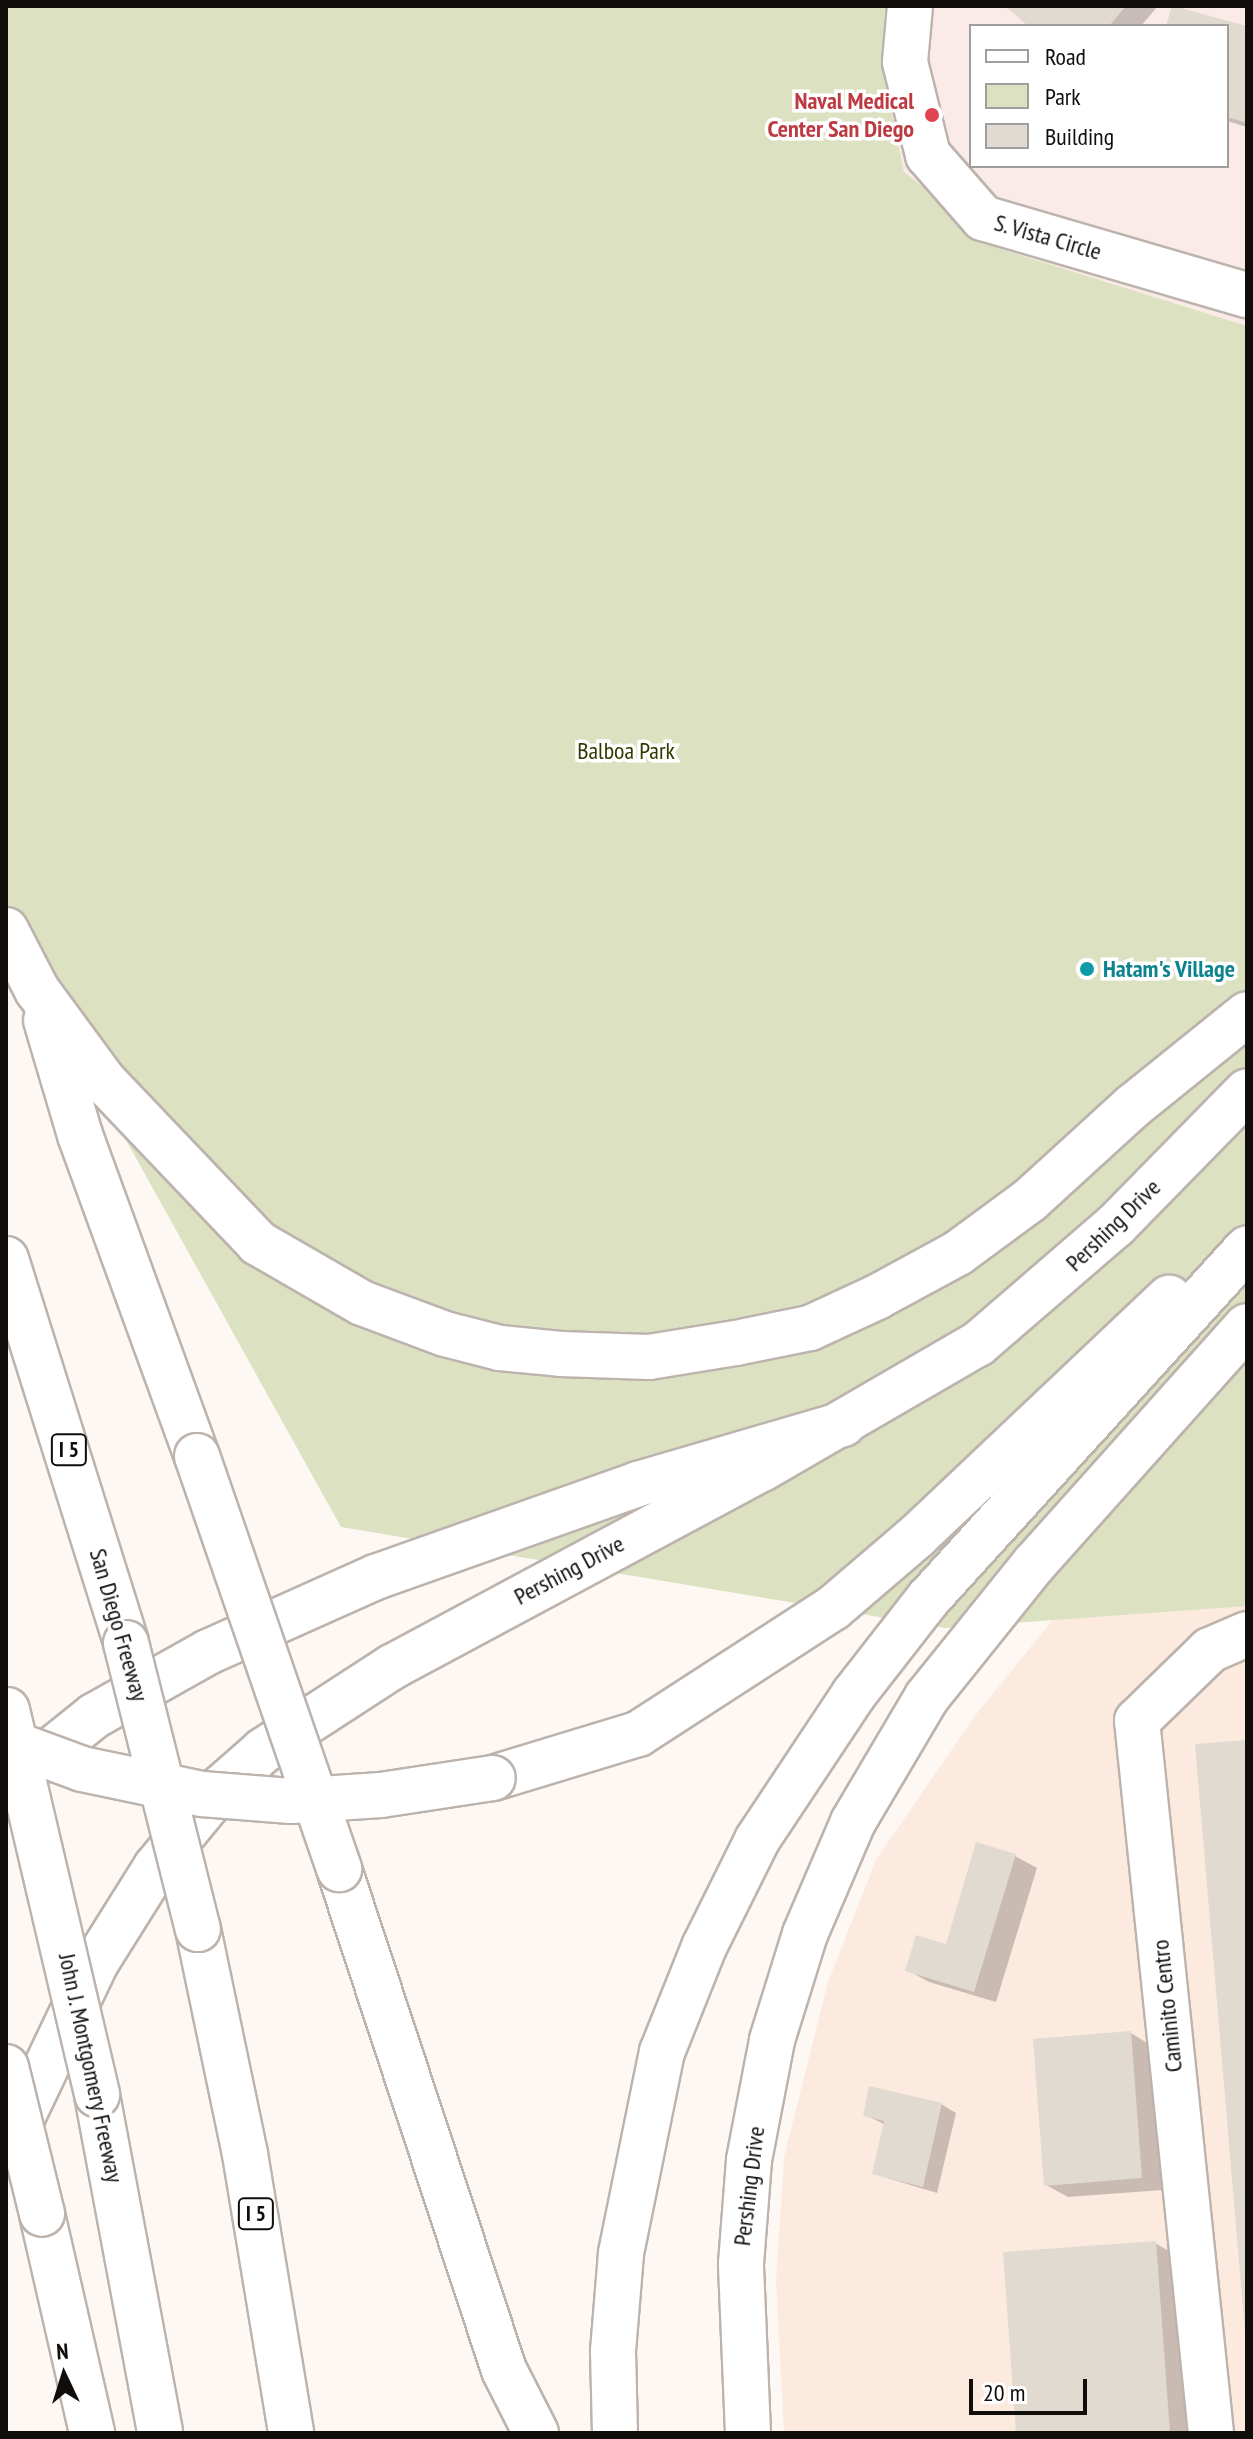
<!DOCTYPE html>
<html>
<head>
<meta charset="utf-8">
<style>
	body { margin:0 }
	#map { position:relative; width:1253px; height:2439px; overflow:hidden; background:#fef8f4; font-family:"PT Sans Narrow",sans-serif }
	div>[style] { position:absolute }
	.built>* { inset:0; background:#fdeadf }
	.medical>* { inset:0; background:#fbebe8 }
	.green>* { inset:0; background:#dce1c2 }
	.shadow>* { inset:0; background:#0003 }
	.building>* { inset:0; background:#e1dad0 }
	.roads { filter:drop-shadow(2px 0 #bdb3ad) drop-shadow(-2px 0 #bdb3ad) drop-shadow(0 2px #bdb3ad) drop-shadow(0 -2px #bdb3ad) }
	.minor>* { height:44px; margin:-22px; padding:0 22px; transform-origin:22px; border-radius:22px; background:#fff }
	.major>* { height:44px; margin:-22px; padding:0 22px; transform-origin:22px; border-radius:22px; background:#fff }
	.highway>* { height:44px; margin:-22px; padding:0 22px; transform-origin:22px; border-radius:22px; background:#fff }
	.bridges { filter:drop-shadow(2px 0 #bdb3ad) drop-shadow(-2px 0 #bdb3ad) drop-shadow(0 2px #bdb3ad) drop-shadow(0 -2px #bdb3ad) }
	.highway-bridge>* { height:44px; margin:-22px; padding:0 22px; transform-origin:22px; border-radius:22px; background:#fff }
	.dots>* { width:22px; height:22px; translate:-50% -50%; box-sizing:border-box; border:4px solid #fff; border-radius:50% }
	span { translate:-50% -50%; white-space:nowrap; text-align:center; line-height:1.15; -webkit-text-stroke:7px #fff; paint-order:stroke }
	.shield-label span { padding:2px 6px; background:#fff; border:2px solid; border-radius:6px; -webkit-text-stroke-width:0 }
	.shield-label { font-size:22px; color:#100d0a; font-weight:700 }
	.health-label { font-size:24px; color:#be3a42; font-weight:700 }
	.right { translate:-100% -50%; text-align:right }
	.street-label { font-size:24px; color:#100d0a }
	.park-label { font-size:24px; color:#343901 }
	.culture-label { font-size:24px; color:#0d838f; font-weight:700 }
	.left { translate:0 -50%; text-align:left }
	.frame { position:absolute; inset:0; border:8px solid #100d0a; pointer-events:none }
	.legend { position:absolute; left:969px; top:24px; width:260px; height:144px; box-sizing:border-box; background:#fff; border:2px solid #9f9e9d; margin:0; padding:10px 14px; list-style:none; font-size:24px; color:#100d0a }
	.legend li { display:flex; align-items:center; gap:16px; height:40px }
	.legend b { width:40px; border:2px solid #9f9e9d }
	.north { position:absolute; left:24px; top:2335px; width:80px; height:80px; -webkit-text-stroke:6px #fff; paint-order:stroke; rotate:356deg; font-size:22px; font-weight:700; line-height:32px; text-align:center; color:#100d0a }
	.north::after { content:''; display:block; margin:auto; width:28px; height:36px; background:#100d0a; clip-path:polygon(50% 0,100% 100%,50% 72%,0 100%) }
	.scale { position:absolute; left:969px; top:2379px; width:118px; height:36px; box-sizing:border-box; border:4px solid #100d0a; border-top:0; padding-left:10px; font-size:24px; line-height:28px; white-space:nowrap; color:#100d0a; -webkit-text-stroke:6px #fff; paint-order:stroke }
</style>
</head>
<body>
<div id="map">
	<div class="built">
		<i style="clip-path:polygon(1247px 1529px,1247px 2433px,784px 2433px,776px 2281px,784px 2157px,828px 1982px,876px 1860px,974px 1717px,1110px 1549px)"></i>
	</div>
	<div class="medical">
		<i style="clip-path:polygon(evenodd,885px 6px,1247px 6px,1247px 326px,1004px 250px,904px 172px,882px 64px,885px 6px,971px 26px,1227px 26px,1227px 166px,971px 166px,971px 26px)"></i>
	</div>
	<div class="green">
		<i style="clip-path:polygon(6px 6px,885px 6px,882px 64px,904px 172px,1004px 250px,1247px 326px,1247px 1606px,945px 1628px,341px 1527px,6px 924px)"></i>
	</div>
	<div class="shadow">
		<i style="clip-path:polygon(1008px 6px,1158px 6px,1141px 26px,1031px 26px)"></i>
		<i style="clip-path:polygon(1174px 6px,1247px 28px,1247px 127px,1227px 121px,1227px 26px,1168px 26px)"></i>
		<i style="clip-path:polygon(1015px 1856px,1037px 1868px,996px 2002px,929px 1982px,907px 1970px,947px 1947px)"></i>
		<i style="clip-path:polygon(1131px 2033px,1152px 2046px,1163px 2190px,1068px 2197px,1046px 2185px)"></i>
		<i style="clip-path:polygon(941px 2104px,956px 2113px,937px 2193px,874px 2174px,886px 2125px,865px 2115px)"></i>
		<i style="clip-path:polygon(1155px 2243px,1183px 2259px,1196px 2433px,1018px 2433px)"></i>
	</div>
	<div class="building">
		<i style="clip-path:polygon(1005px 6px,1126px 6px,1109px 26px,1028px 26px)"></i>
		<i style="clip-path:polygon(1172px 6px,1247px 26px,1247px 123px,1227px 117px,1227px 26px,1166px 26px)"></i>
		<i style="clip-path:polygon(1247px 1740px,1247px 2332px,1245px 2332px,1195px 1744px)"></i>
		<i style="clip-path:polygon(976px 1842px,1016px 1854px,974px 1992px,905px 1971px,916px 1935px,946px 1944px)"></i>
		<i style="clip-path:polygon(1131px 2031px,1142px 2178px,1044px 2186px,1033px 2039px)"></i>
		<i style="clip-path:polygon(869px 2086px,942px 2103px,923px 2187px,872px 2174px,884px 2121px,863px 2116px)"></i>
		<i style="clip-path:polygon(1156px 2241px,1170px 2433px,1016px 2433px,1003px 2252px)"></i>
	</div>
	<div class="roads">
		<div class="minor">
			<i style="left:910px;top:6px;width:56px;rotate:95.1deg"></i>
			<i style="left:905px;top:62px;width:96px;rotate:76.1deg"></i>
			<i style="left:928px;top:155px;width:84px;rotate:48.9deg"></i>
			<i style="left:983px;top:218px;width:275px;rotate:16.3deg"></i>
			<i style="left:1211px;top:2433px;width:716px;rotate:-95.93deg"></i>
			<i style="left:1137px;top:1721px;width:102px;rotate:-44.2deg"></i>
			<i style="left:1210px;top:1650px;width:40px;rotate:-23.4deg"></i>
		</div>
		<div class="major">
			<i style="left:10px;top:2143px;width:202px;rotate:-64.5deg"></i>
			<i style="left:97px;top:1961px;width:111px;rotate:-57.9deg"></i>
			<i style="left:156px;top:1867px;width:104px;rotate:-50.5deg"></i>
			<i style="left:222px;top:1787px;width:56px;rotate:-41.4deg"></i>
			<i style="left:264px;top:1750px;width:153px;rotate:-33deg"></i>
			<i style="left:392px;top:1667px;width:420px;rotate:-28.2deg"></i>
			<i style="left:762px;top:1469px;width:250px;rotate:-30.1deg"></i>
			<i style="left:978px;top:1344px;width:182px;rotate:-40.8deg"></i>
			<i style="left:1116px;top:1225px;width:187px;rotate:-45.6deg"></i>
			<i style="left:748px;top:2433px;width:169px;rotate:-92.4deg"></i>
			<i style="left:741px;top:2264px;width:104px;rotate:-85.6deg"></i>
			<i style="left:749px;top:2160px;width:122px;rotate:-79.1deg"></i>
			<i style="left:772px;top:2040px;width:111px;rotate:-72.7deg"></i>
			<i style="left:805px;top:1934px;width:122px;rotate:-66.8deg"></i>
			<i style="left:853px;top:1822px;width:145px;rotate:-59.4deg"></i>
			<i style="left:927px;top:1697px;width:171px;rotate:-51.2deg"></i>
			<i style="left:1034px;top:1564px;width:319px;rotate:-48.2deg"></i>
		</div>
		<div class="highway">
			<i style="left:6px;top:930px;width:68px;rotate:62.7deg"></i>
			<i style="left:37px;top:990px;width:112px;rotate:53.7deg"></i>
			<i style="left:103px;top:1080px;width:225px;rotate:46.4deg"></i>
			<i style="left:258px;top:1243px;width:120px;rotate:30deg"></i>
			<i style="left:362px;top:1303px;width:89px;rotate:20.5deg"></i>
			<i style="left:445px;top:1334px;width:57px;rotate:14.3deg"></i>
			<i style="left:500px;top:1348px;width:61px;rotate:5.6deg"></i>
			<i style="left:561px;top:1354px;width:88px;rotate:2deg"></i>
			<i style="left:649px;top:1357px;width:88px;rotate:-9.1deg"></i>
			<i style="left:736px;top:1343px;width:76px;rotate:-11.5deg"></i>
			<i style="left:810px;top:1328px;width:74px;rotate:-24.8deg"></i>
			<i style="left:877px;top:1297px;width:92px;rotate:-28.5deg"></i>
			<i style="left:958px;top:1253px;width:89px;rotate:-36.4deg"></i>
			<i style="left:1030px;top:1200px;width:139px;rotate:-42.4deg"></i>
			<i style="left:1133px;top:1106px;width:146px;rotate:-38.9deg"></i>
			<i style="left:46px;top:1020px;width:120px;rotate:73.5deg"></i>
			<i style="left:80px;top:1135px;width:342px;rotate:70deg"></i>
			<i style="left:6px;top:1259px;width:402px;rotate:72.6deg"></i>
			<i style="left:17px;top:1778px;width:99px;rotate:-38.8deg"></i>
			<i style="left:94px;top:1716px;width:131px;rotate:-29.3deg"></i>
			<i style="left:208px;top:1652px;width:184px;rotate:-24.1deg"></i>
			<i style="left:376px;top:1577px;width:278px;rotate:-19.5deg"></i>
			<i style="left:638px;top:1484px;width:214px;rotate:-16.3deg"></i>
			<i style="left:493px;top:1778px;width:152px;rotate:-16.9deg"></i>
			<i style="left:638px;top:1734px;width:232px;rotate:-32.9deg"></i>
			<i style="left:833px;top:1608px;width:111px;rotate:-40.6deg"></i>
			<i style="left:917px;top:1536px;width:347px;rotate:-43.4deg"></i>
			<i style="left:339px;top:1869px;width:527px;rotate:71.77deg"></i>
			<i style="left:504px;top:2370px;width:71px;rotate:63.1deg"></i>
			<i style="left:198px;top:1929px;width:230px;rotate:78.2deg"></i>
			<i style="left:245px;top:2154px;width:283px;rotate:80.6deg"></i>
			<i style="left:97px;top:2095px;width:344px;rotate:79.4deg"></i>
			<i style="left:42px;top:2214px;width:225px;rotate:77.1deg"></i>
			<i style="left:615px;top:2433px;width:82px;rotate:-91.4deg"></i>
			<i style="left:613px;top:2351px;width:98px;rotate:-85.3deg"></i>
			<i style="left:621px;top:2253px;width:205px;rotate:-78.5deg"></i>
			<i style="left:662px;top:2052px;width:113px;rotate:-68.2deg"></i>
			<i style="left:704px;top:1947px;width:119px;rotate:-63.6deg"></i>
			<i style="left:757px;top:1840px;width:175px;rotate:-56.4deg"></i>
			<i style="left:854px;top:1694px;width:120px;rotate:-52.1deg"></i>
			<i style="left:928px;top:1599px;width:474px;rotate:-47.7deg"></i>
		</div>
	</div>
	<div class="bridges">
		<div class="highway-bridge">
			<i style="left:197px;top:1456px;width:437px;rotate:71deg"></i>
			<i style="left:126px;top:1643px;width:295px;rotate:75.9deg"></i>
			<i style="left:7px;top:1710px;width:395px;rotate:76.8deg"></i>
			<i style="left:6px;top:1741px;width:81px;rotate:20.2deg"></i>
			<i style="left:82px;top:1769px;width:123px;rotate:11.8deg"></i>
			<i style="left:202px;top:1794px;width:89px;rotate:4.5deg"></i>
			<i style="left:291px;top:1801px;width:90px;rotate:-3.8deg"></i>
			<i style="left:381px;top:1795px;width:113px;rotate:-8.6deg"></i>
			<i style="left:6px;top:2067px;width:151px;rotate:76.2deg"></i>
		</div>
	</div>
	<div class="dots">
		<i style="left:932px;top:115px;background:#e0444e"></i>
		<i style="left:1087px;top:969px;background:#0f9aa8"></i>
	</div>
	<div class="shield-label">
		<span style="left:69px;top:1450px">I 5</span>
		<span style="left:256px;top:2214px">I 5</span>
	</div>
	<div class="health-label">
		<span class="right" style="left:914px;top:115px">Naval Medical<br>Center San Diego</span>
	</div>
	<div class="street-label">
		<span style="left:1048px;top:237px;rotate:16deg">S. Vista Circle</span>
		<span style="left:1113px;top:1225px;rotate:-44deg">Pershing Drive</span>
		<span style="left:569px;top:1570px;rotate:-28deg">Pershing Drive</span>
		<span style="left:119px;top:1625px;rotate:74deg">San Diego Freeway</span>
		<span style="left:1167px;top:2006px;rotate:-96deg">Caminito Centro</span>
		<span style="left:91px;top:2068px;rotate:78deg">John J. Montgomery Freeway</span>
		<span style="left:749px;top:2186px;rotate:-83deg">Pershing Drive</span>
	</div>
	<div class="park-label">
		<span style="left:626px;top:751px">Balboa Park</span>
	</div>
	<div class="culture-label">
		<span class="left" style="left:1103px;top:969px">Hatam's Village</span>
	</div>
	<div class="frame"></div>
	<ul class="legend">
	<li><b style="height:10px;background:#fff"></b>Road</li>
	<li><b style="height:22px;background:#dce1c2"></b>Park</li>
	<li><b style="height:22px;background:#e1dad0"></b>Building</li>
	</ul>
	<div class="north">N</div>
	<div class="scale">20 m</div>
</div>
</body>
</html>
